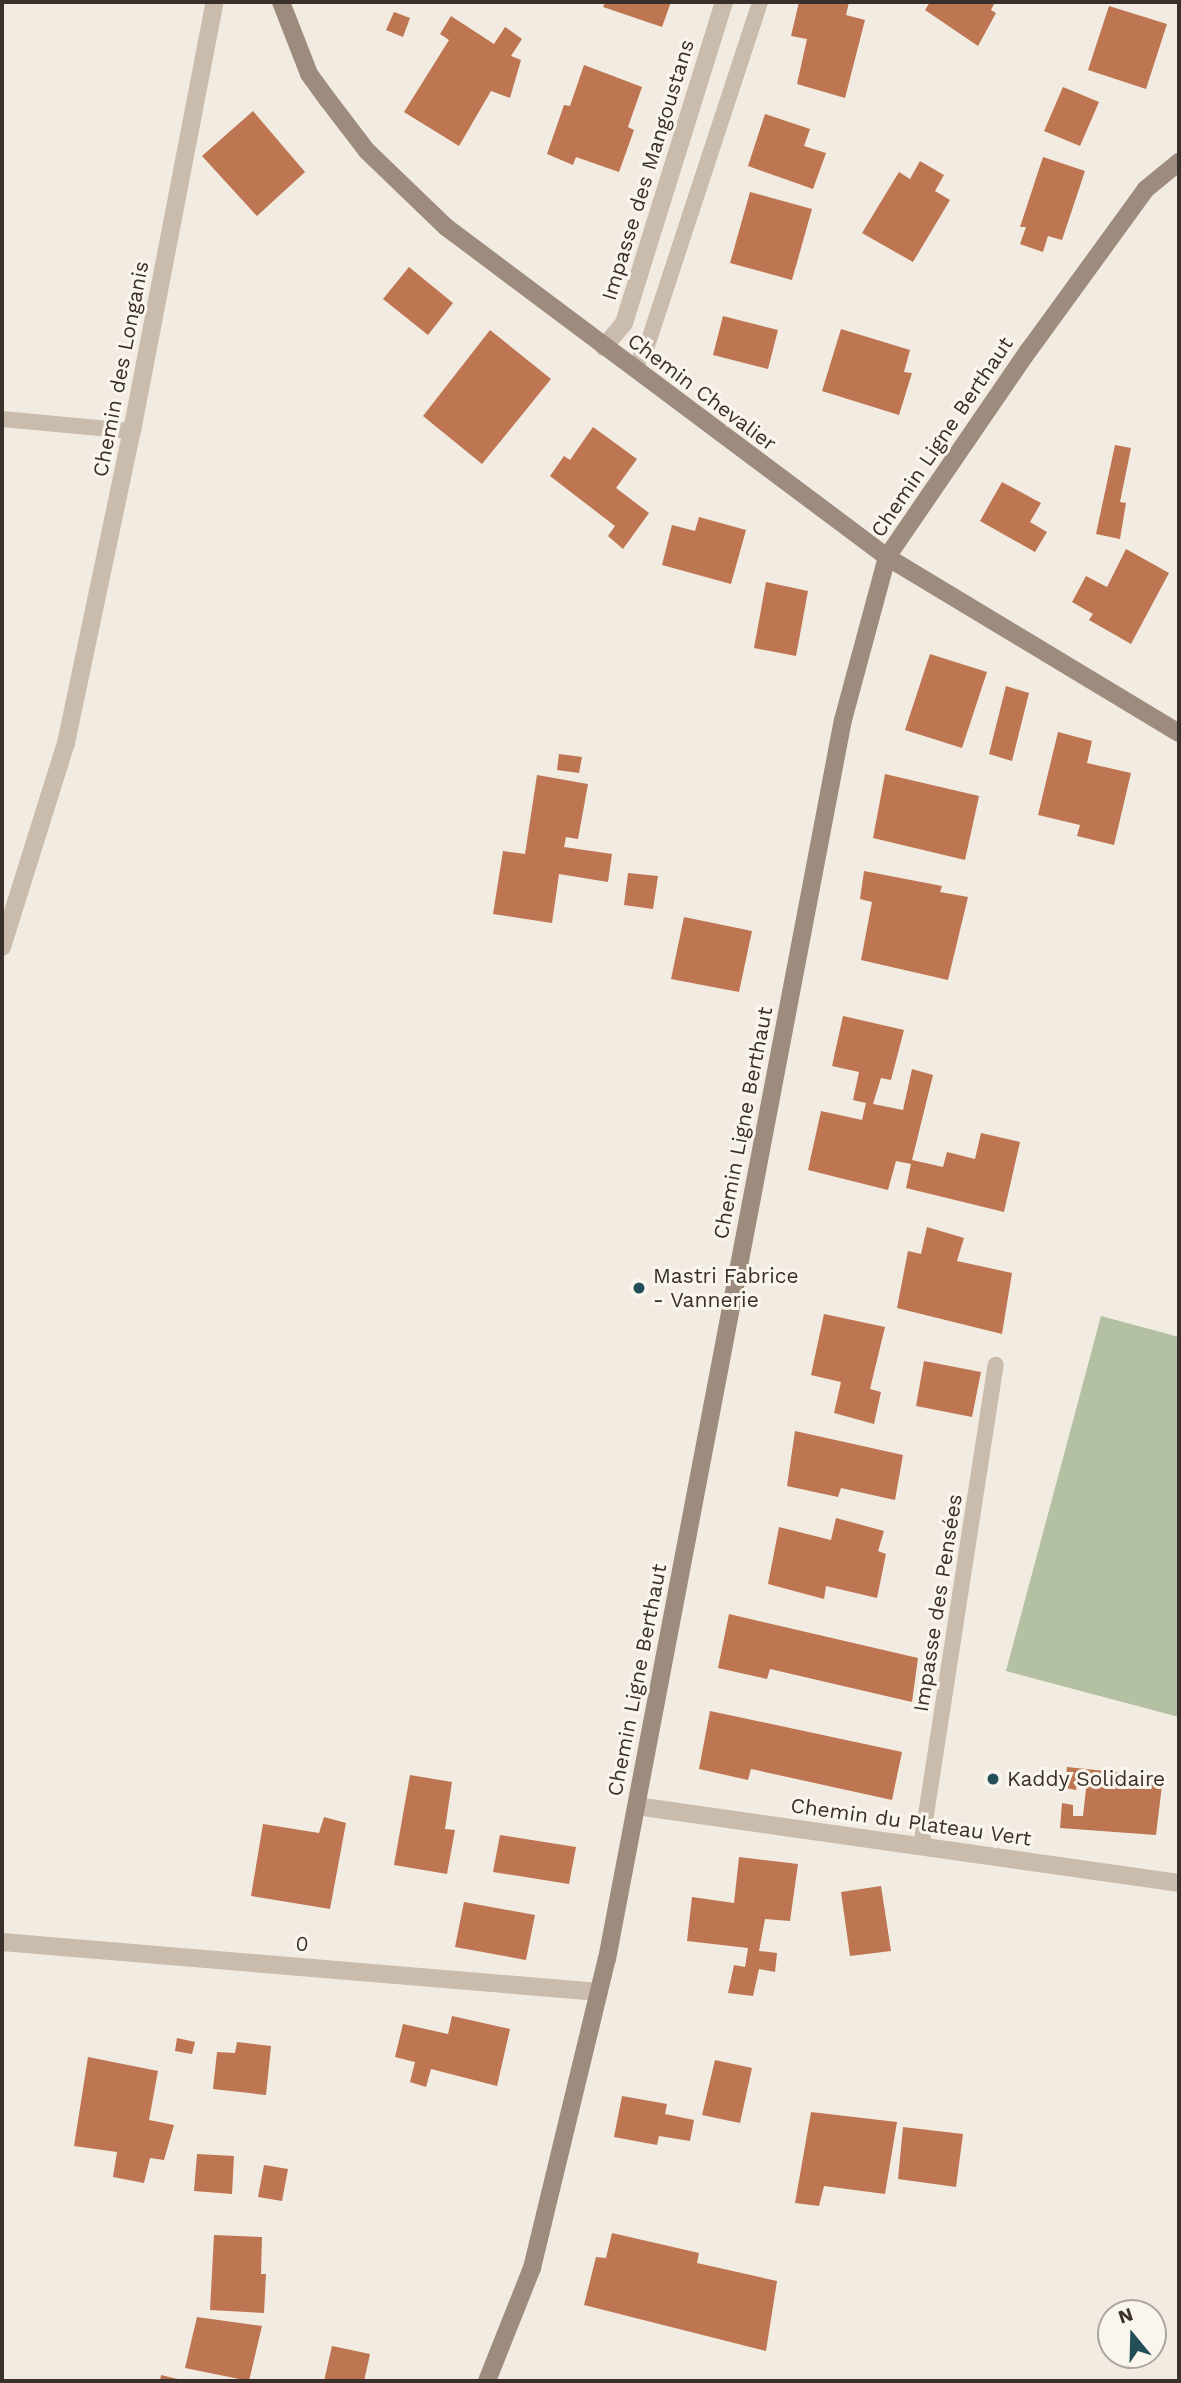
<!DOCTYPE html>
<html>
<head>
<meta charset="utf-8">
<style>
	body { margin:0 }
	#map { position:relative; width:1181px; height:2383px; overflow:hidden; background:#f2ebe1; font-family:"Work Sans",sans-serif }
	div>[style] { position:absolute }
	.green>* { inset:0; background:#b3c0a1 }
	.building>* { inset:0; background:#be7552 }
	.lane>* { height:16px; margin:-8px; padding:0 8px; transform-origin:8px; border-radius:8px; background:#cabcad }
	.street>* { height:18px; margin:-9px; padding:0 9px; transform-origin:9px; border-radius:9px; background:#cabcad }
	.secondary>* { height:18px; margin:-9px; padding:0 9px; transform-origin:9px; border-radius:9px; background:#9d8c7e }
	.dots>* { width:19px; height:19px; translate:-50% -50%; box-sizing:border-box; border:4px solid #faf5ed; border-radius:50% }
	span { translate:-50% -50%; white-space:nowrap; text-align:center; line-height:1.15; -webkit-text-stroke:6px #faf5ed; paint-order:stroke }
	.street-label { font-size:21px; color:#39302b }
	.poi-label { font-size:21px; color:#39302b }
	.left { translate:0 -50%; text-align:left }
	.frame { position:absolute; inset:0; border:4px solid #39302b; pointer-events:none }
	.north { position:absolute; left:1097px; top:2299px; width:70px; height:70px; box-sizing:border-box; background:#faf5ed; border:2px solid #ada69f; border-radius:50%; rotate:341deg; font-size:19px; font-weight:700; line-height:28px; text-align:center; color:#39302b }
	.north::after { content:''; display:block; margin:auto; width:24px; height:32px; background:#235058; clip-path:polygon(50% 0,100% 100%,50% 72%,0 100%) }
</style>
</head>
<body>
<div id="map">
	<div class="green">
		<i style="clip-path:polygon(1101px 1316px,1179px 1337px,1179px 1717px,1006px 1671px)"></i>
	</div>
	<div class="building">
		<i style="clip-path:polygon(605px 2px,671px 2px,662px 27px,603px 7px)"></i>
		<i style="clip-path:polygon(799px 2px,849px 2px,846px 15px,865px 20px,845px 98px,797px 84px,807px 39px,791px 36px)"></i>
		<i style="clip-path:polygon(930px 2px,995px 2px,991px 10px,996px 13px,978px 46px,925px 10px)"></i>
		<i style="clip-path:polygon(1109px 6px,1167px 24px,1146px 89px,1088px 70px)"></i>
		<i style="clip-path:polygon(394px 12px,410px 18px,403px 37px,386px 30px)"></i>
		<i style="clip-path:polygon(451px 16px,494px 44px,505px 27px,522px 39px,511px 56px,521px 60px,510px 98px,491px 91px,459px 146px,404px 112px,449px 40px,440px 34px)"></i>
		<i style="clip-path:polygon(584px 65px,642px 87px,628px 127px,634px 130px,619px 172px,576px 157px,573px 165px,547px 154px,564px 105px,570px 106px)"></i>
		<i style="clip-path:polygon(1063px 87px,1099px 102px,1080px 146px,1044px 131px)"></i>
		<i style="clip-path:polygon(253px 111px,305px 172px,257px 216px,202px 156px)"></i>
		<i style="clip-path:polygon(765px 114px,810px 129px,804px 146px,826px 153px,813px 189px,748px 166px)"></i>
		<i style="clip-path:polygon(1043px 157px,1085px 171px,1062px 240px,1048px 236px,1043px 252px,1020px 244px,1026px 227px,1020px 227px)"></i>
		<i style="clip-path:polygon(920px 161px,944px 175px,935px 191px,950px 200px,913px 262px,862px 233px,899px 172px,910px 179px)"></i>
		<i style="clip-path:polygon(750px 192px,812px 209px,792px 280px,730px 263px)"></i>
		<i style="clip-path:polygon(409px 267px,453px 303px,428px 335px,383px 299px)"></i>
		<i style="clip-path:polygon(723px 316px,778px 330px,768px 369px,713px 355px)"></i>
		<i style="clip-path:polygon(841px 329px,910px 350px,904px 372px,912px 373px,899px 415px,822px 391px)"></i>
		<i style="clip-path:polygon(490px 330px,551px 379px,482px 464px,423px 416px)"></i>
		<i style="clip-path:polygon(593px 427px,637px 459px,616px 488px,649px 513px,623px 549px,608px 536px,615px 526px,550px 476px,564px 456px,570px 460px)"></i>
		<i style="clip-path:polygon(1115px 445px,1131px 448px,1120px 502px,1126px 503px,1120px 539px,1096px 534px)"></i>
		<i style="clip-path:polygon(1002px 482px,1041px 503px,1030px 522px,1047px 532px,1035px 552px,980px 521px)"></i>
		<i style="clip-path:polygon(699px 517px,746px 530px,731px 584px,662px 565px,672px 525px,695px 531px)"></i>
		<i style="clip-path:polygon(1126px 549px,1169px 573px,1131px 644px,1089px 620px,1093px 614px,1072px 602px,1086px 576px,1107px 587px)"></i>
		<i style="clip-path:polygon(766px 582px,808px 591px,796px 656px,754px 648px)"></i>
		<i style="clip-path:polygon(930px 654px,987px 672px,962px 748px,905px 730px)"></i>
		<i style="clip-path:polygon(1006px 686px,1029px 693px,1012px 761px,989px 754px)"></i>
		<i style="clip-path:polygon(1058px 732px,1092px 741px,1087px 763px,1131px 773px,1114px 845px,1077px 836px,1080px 825px,1038px 815px)"></i>
		<i style="clip-path:polygon(559px 754px,582px 757px,579px 773px,557px 770px)"></i>
		<i style="clip-path:polygon(885px 774px,979px 796px,965px 860px,873px 838px)"></i>
		<i style="clip-path:polygon(537px 775px,588px 784px,578px 839px,566px 837px,564px 847px,612px 854px,608px 882px,559px 874px,552px 923px,493px 914px,503px 851px,525px 854px)"></i>
		<i style="clip-path:polygon(864px 871px,942px 886px,940px 892px,968px 897px,948px 980px,861px 960px,872px 902px,860px 899px)"></i>
		<i style="clip-path:polygon(628px 873px,658px 876px,653px 909px,624px 905px)"></i>
		<i style="clip-path:polygon(684px 917px,752px 931px,739px 992px,671px 979px)"></i>
		<i style="clip-path:polygon(843px 1016px,904px 1030px,891px 1080px,881px 1078px,873px 1104px,903px 1110px,912px 1069px,933px 1075px,912px 1160px,943px 1167px,947px 1152px,975px 1159px,981px 1133px,1020px 1142px,1004px 1212px,906px 1188px,911px 1164px,896px 1161px,888px 1190px,808px 1170px,821px 1111px,862px 1120px,866px 1103px,853px 1100px,859px 1072px,832px 1066px)"></i>
		<i style="clip-path:polygon(927px 1227px,964px 1238px,957px 1261px,1012px 1273px,1002px 1334px,897px 1308px,908px 1251px,921px 1254px)"></i>
		<i style="clip-path:polygon(824px 1314px,885px 1327px,870px 1389px,881px 1392px,874px 1424px,834px 1413px,841px 1382px,811px 1375px)"></i>
		<i style="clip-path:polygon(924px 1361px,981px 1372px,972px 1417px,916px 1406px)"></i>
		<i style="clip-path:polygon(795px 1431px,903px 1455px,895px 1500px,841px 1488px,838px 1497px,787px 1486px)"></i>
		<i style="clip-path:polygon(836px 1518px,884px 1531px,878px 1551px,886px 1554px,877px 1598px,826px 1586px,824px 1599px,768px 1584px,779px 1527px,831px 1540px)"></i>
		<i style="clip-path:polygon(729px 1614px,918px 1658px,912px 1702px,770px 1669px,767px 1679px,718px 1668px)"></i>
		<i style="clip-path:polygon(710px 1711px,902px 1752px,892px 1800px,751px 1769px,748px 1780px,699px 1769px)"></i>
		<i style="clip-path:polygon(1067px 1767px,1163px 1777px,1156px 1835px,1060px 1828px,1062px 1803px,1073px 1805px,1073px 1816px,1083px 1816px,1087px 1780px,1078px 1779px,1076px 1790px,1065px 1788px)"></i>
		<i style="clip-path:polygon(410px 1775px,452px 1782px,445px 1829px,455px 1830px,447px 1874px,394px 1865px)"></i>
		<i style="clip-path:polygon(324px 1817px,346px 1823px,330px 1909px,251px 1896px,263px 1824px,319px 1833px)"></i>
		<i style="clip-path:polygon(500px 1835px,576px 1847px,569px 1884px,493px 1872px)"></i>
		<i style="clip-path:polygon(739px 1857px,798px 1864px,790px 1921px,765px 1919px,759px 1951px,777px 1953px,775px 1972px,759px 1969px,753px 1996px,728px 1993px,734px 1965px,745px 1967px,748px 1948px,687px 1941px,692px 1897px,734px 1903px)"></i>
		<i style="clip-path:polygon(881px 1886px,891px 1951px,850px 1956px,841px 1892px)"></i>
		<i style="clip-path:polygon(464px 1902px,535px 1915px,526px 1960px,455px 1947px)"></i>
		<i style="clip-path:polygon(452px 2016px,510px 2029px,497px 2086px,431px 2069px,426px 2087px,410px 2082px,415px 2062px,395px 2057px,403px 2024px,448px 2034px)"></i>
		<i style="clip-path:polygon(177px 2038px,195px 2042px,192px 2054px,175px 2051px)"></i>
		<i style="clip-path:polygon(237px 2042px,271px 2046px,266px 2095px,213px 2089px,217px 2052px,235px 2053px)"></i>
		<i style="clip-path:polygon(88px 2057px,158px 2071px,149px 2120px,174px 2125px,164px 2160px,150px 2158px,144px 2183px,113px 2177px,117px 2152px,74px 2146px)"></i>
		<i style="clip-path:polygon(715px 2060px,752px 2068px,740px 2123px,702px 2115px)"></i>
		<i style="clip-path:polygon(622px 2096px,667px 2104px,665px 2114px,694px 2120px,690px 2141px,659px 2136px,657px 2145px,614px 2137px)"></i>
		<i style="clip-path:polygon(811px 2112px,897px 2122px,885px 2194px,824px 2186px,819px 2206px,795px 2203px)"></i>
		<i style="clip-path:polygon(903px 2127px,963px 2134px,956px 2187px,898px 2179px)"></i>
		<i style="clip-path:polygon(197px 2154px,234px 2156px,232px 2194px,194px 2191px)"></i>
		<i style="clip-path:polygon(264px 2165px,288px 2169px,282px 2201px,258px 2197px)"></i>
		<i style="clip-path:polygon(612px 2233px,699px 2253px,697px 2263px,777px 2281px,766px 2351px,584px 2305px,596px 2257px,606px 2258px)"></i>
		<i style="clip-path:polygon(214px 2235px,262px 2237px,261px 2274px,266px 2274px,264px 2313px,210px 2310px)"></i>
		<i style="clip-path:polygon(197px 2317px,262px 2326px,249px 2381px,185px 2368px)"></i>
		<i style="clip-path:polygon(332px 2346px,370px 2354px,364px 2381px,324px 2381px)"></i>
		<i style="clip-path:polygon(161px 2375px,182px 2380px,182px 2381px,160px 2381px)"></i>
	</div>
	<div class="lane">
		<i style="left:634px;top:369px;width:26px;rotate:-61deg"></i>
		<i style="left:647px;top:346px;width:362px;rotate:-71.8deg"></i>
		<i style="left:2px;top:419px;width:131px;rotate:5.3deg"></i>
		<i style="left:921px;top:1847px;width:488px;rotate:-81.2deg"></i>
	</div>
	<div class="street">
		<i style="left:604px;top:347px;width:31px;rotate:-50deg"></i>
		<i style="left:624px;top:323px;width:336px;rotate:-72.7deg"></i>
		<i style="left:2px;top:947px;width:214px;rotate:-72.6deg"></i>
		<i style="left:66px;top:743px;width:319px;rotate:-78.1deg"></i>
		<i style="left:132px;top:431px;width:437px;rotate:-79.1deg"></i>
		<i style="left:636px;top:1806px;width:548px;rotate:8.07deg"></i>
		<i style="left:2px;top:1942px;width:599px;rotate:4.79deg"></i>
	</div>
	<div class="secondary">
		<i style="left:281px;top:2px;width:77px;rotate:68.7deg"></i>
		<i style="left:309px;top:74px;width:32px;rotate:54deg"></i>
		<i style="left:328px;top:100px;width:64px;rotate:52.6deg"></i>
		<i style="left:367px;top:151px;width:110px;rotate:43.9deg"></i>
		<i style="left:446px;top:227px;width:551px;rotate:36.81deg"></i>
		<i style="left:887px;top:557px;width:341px;rotate:31.1deg"></i>
		<i style="left:487px;top:2381px;width:122px;rotate:-68.3deg"></i>
		<i style="left:532px;top:2268px;width:318px;rotate:-76.4deg"></i>
		<i style="left:607px;top:1959px;width:1261px;rotate:-79.22deg"></i>
		<i style="left:843px;top:720px;width:169px;rotate:-74.9deg"></i>
		<i style="left:887px;top:557px;width:251px;rotate:-55.6deg"></i>
		<i style="left:1029px;top:350px;width:199px;rotate:-54deg"></i>
		<i style="left:1146px;top:189px;width:43px;rotate:-39.3deg"></i>
	</div>
	<div class="dots">
		<i style="left:639px;top:1288px;background:#235058"></i>
		<i style="left:993px;top:1779px;background:#235058"></i>
	</div>
	<div class="street-label">
		<span style="left:648px;top:170px;rotate:-73deg">Impasse des Mangoustans</span>
		<span style="left:121px;top:369px;rotate:-79deg">Chemin des Longanis</span>
		<span style="left:702px;top:392px;rotate:37deg">Chemin Chevalier</span>
		<span style="left:942px;top:437px;rotate:-56deg">Chemin Ligne Berthaut</span>
		<span style="left:743px;top:1123px;rotate:-79deg">Chemin Ligne Berthaut</span>
		<span style="left:938px;top:1603px;rotate:-81deg">Impasse des Pensées</span>
		<span style="left:637px;top:1680px;rotate:-79deg">Chemin Ligne Berthaut</span>
		<span style="left:911px;top:1822px;rotate:8deg">Chemin du Plateau Vert</span>
		<span style="left:302px;top:1944px;rotate:5deg">0</span>
	</div>
	<div class="poi-label">
		<span class="left" style="left:653px;top:1288px">Mastri Fabrice<br>- Vannerie</span>
		<span class="left" style="left:1007px;top:1779px">Kaddy Solidaire</span>
	</div>
	<div class="frame"></div>
	<div class="north">N</div>
</div>
</body>
</html>
